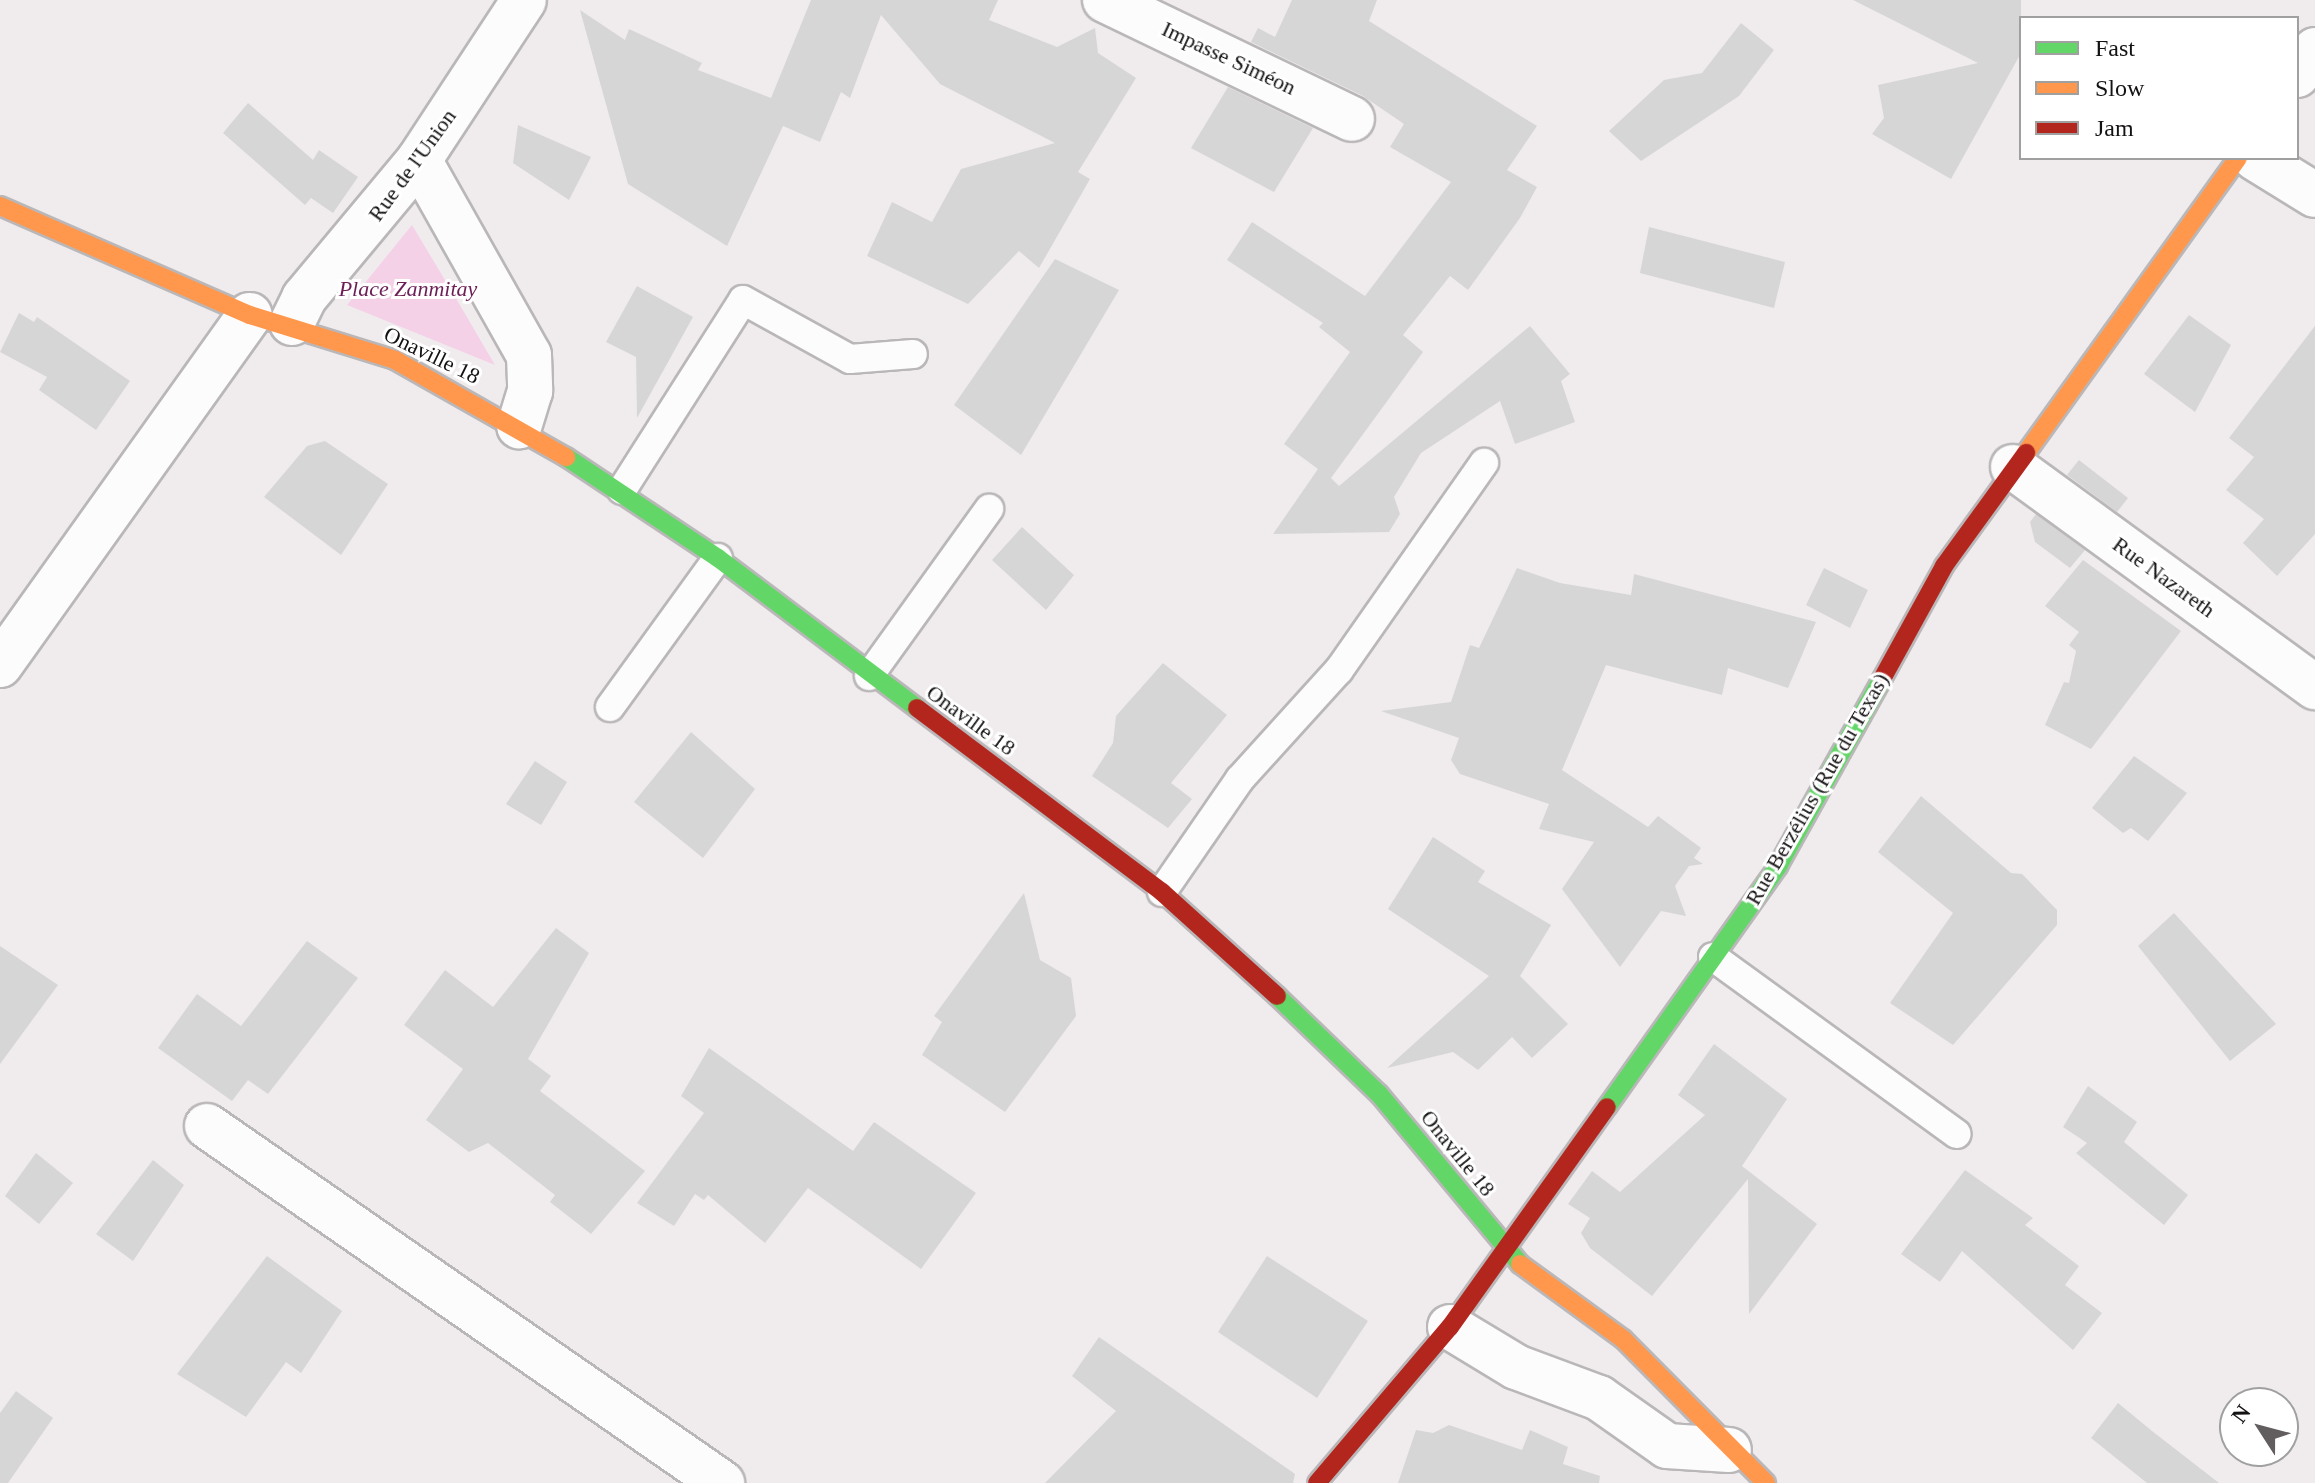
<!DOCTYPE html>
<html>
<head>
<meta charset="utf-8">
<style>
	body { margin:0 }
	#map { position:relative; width:2315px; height:1483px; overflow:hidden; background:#f0ecee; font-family:Georgia,serif }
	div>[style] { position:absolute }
	.green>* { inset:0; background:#f4d1e7 }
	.building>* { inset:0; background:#d7d6d6 }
	.roads { filter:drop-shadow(2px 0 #bab7b9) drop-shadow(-2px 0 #bab7b9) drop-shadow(0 2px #bab7b9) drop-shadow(0 -2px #bab7b9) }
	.lane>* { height:28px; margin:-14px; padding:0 14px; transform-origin:14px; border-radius:14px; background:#fdfcfc }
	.street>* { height:44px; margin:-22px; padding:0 22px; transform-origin:22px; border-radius:22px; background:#fdfcfc }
	.fast>* { height:18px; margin:-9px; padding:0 9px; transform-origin:9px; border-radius:9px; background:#63d668 }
	.slow>* { height:18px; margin:-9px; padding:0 9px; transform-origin:9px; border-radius:9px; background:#ff974d }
	.jam>* { height:18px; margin:-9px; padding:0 9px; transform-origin:9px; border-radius:9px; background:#b3261e }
	span { translate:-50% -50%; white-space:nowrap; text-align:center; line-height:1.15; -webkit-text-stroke:6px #fff; paint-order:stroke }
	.street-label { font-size:22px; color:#151214 }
	.park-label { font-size:22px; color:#6c1f56; font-style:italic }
	.legend { position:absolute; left:2019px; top:16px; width:280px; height:144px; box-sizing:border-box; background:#fff; border:2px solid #a1a0a1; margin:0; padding:10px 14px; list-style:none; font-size:24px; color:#151214 }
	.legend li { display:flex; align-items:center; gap:16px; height:40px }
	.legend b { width:40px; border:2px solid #a1a0a1 }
	.north { position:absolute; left:2219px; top:1387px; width:80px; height:80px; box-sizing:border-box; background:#fff; border:2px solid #a1a0a1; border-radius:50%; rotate:306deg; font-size:22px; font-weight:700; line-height:32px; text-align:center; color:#151214 }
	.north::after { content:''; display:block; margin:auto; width:28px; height:36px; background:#625e60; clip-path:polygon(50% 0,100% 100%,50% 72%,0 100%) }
</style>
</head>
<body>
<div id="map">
	<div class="green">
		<i style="clip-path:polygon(412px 225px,454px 295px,495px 365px,347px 305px)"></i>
	</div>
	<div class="building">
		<i style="clip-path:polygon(811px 0,998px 0,989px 20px,1057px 47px,1095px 28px,1098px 53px,1136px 78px,1078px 172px,1090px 179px,1039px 268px,1019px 251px,968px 304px,867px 256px,892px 202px,932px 222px,961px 169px,1055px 143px,940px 84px,881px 15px,850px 98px,841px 92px,820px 142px,783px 126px,727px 246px,628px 184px,580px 10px,625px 40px,629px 29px,702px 63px,698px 70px,771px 98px)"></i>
		<i style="clip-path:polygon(1292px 0,1377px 0,1369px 21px,1537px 126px,1507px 170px,1537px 187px,1520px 218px,1468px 290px,1450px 276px,1403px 335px,1423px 352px,1331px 478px,1339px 486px,1530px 326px,1570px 374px,1561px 381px,1575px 422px,1515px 444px,1500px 401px,1421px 453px,1394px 497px,1400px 514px,1389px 532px,1273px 534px,1318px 469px,1284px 444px,1350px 352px,1319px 327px,1323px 323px,1227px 260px,1252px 222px,1365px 296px,1451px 182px,1390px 147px,1404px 124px,1363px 96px,1251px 42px,1258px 28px,1275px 37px)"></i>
		<i style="clip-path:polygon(1853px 0,2021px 0,2021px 53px,1951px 179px,1872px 134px,1884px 118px,1878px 85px,1978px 63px)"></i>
		<i style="clip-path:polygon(1741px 23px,1774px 50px,1739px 96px,1641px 161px,1609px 131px,1664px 80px,1702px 73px)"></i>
		<i style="clip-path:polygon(1228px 87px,1313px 128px,1274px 192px,1191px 148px)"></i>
		<i style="clip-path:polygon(248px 103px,313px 160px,319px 150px,358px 177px,333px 213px,311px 198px,305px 205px,223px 133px)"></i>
		<i style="clip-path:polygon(518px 125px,591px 157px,569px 200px,513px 163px)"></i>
		<i style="clip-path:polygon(1649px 227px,1785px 262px,1774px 308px,1640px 273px)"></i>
		<i style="clip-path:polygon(1055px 259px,1119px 290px,1021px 455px,954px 405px)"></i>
		<i style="clip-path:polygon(637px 286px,693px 317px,637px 418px,636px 357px,606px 342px)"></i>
		<i style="clip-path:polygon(19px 313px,34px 322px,37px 317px,130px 381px,96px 430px,39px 390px,47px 377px,0 352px)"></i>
		<i style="clip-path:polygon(2189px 315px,2231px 345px,2195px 412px,2144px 374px)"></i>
		<i style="clip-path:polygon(2315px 326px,2315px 534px,2277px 576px,2243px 543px,2264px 519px,2226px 490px,2254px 457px,2229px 438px)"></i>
		<i style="clip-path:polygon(325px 441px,388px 484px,341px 555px,264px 497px,307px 446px)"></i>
		<i style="clip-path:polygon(2079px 460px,2128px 498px,2117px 512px,2067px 475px)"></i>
		<i style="clip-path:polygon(2036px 514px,2085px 550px,2070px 568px,2035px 542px,2030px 522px)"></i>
		<i style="clip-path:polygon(1022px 527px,1074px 575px,1046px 610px,992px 560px)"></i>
		<i style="clip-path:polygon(2083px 560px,2181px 631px,2091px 749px,2045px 725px,2064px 682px,2069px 683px,2076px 651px,2069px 645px,2079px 632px,2045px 606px)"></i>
		<i style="clip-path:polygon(1517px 568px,1560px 583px,1631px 595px,1634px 574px,1816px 622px,1788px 688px,1728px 668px,1722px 695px,1606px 665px,1562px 770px,1648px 827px,1658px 816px,1701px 848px,1694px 858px,1703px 864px,1689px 866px,1675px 886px,1686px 916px,1661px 911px,1620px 967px,1562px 889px,1594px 842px,1539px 829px,1549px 804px,1460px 774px,1451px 760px,1459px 738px,1381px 711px,1451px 702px,1470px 645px,1479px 648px)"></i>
		<i style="clip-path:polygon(1824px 568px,1868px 590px,1850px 628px,1806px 605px)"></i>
		<i style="clip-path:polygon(1163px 663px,1227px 715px,1171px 783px,1192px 799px,1168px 828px,1092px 776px,1113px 743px,1116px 716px)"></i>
		<i style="clip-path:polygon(691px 732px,755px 789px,703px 858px,634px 802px)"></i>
		<i style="clip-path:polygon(2134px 756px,2187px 793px,2148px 841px,2131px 828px,2123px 833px,2092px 808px)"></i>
		<i style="clip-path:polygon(535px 761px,567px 782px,541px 825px,506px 804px)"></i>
		<i style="clip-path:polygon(1921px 796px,2011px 873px,2022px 874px,2057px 910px,2057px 925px,1953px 1045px,1890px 1003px,1953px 913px,1878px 852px)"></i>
		<i style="clip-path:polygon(1433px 837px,1485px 871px,1478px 882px,1551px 925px,1520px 976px,1568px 1024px,1532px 1058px,1512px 1037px,1478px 1070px,1453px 1052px,1387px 1068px,1489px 976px,1388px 909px)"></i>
		<i style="clip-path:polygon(1024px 893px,1040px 960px,1071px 978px,1076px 1016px,1005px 1112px,922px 1055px,942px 1022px,934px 1016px)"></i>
		<i style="clip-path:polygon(2174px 913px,2276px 1024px,2230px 1061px,2138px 946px)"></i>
		<i style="clip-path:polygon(556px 928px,589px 953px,528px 1059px,551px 1076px,540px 1091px,645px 1171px,591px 1234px,550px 1202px,555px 1195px,488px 1143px,469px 1152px,426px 1120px,463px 1069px,404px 1025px,445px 970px,493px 1007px)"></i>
		<i style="clip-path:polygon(307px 941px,358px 978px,268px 1094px,248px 1080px,232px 1101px,158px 1048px,197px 994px,241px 1026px)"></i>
		<i style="clip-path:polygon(0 946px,58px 985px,0 1064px)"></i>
		<i style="clip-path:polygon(1714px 1044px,1787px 1099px,1742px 1166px,1817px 1224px,1749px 1314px,1748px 1179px,1652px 1296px,1590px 1248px,1581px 1233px,1590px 1218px,1568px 1204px,1592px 1171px,1620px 1192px,1705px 1115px,1678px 1095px)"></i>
		<i style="clip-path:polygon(709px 1048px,853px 1151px,874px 1122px,976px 1193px,921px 1269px,808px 1188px,765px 1243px,708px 1195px,704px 1200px,695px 1194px,674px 1226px,637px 1203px,704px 1113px,681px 1096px)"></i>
		<i style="clip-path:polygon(2088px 1086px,2137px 1122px,2124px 1142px,2188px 1195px,2164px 1225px,2076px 1153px,2087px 1143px,2063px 1127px)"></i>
		<i style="clip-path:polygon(36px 1153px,73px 1183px,39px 1224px,5px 1196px)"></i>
		<i style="clip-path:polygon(153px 1160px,184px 1185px,133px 1261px,96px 1234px)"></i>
		<i style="clip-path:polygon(1965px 1170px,2033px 1218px,2025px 1225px,2079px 1266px,2065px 1285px,2102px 1313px,2073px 1350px,1962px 1251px,1940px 1282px,1901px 1254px)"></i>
		<i style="clip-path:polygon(267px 1256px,342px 1311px,301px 1373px,286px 1362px,246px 1417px,177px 1374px)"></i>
		<i style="clip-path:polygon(1267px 1256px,1368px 1321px,1317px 1398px,1218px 1332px)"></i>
		<i style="clip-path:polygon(1099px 1337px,1295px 1474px,1293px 1483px,1045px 1483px,1116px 1411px,1072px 1376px)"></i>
		<i style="clip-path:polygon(16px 1391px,53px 1418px,8px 1483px,0 1483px,0 1413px)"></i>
		<i style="clip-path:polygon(2118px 1403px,2152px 1431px,2219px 1483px,2147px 1483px,2091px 1438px)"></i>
		<i style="clip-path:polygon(1449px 1425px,1522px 1450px,1530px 1430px,1568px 1447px,1563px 1464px,1600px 1476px,1599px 1483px,1398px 1483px,1416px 1430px,1433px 1433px)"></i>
	</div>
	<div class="roads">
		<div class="lane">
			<i style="left:622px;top:490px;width:225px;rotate:-57.5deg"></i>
			<i style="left:743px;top:300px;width:122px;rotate:28.9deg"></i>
			<i style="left:850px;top:359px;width:63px;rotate:-4.5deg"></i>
			<i style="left:869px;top:676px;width:206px;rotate:-54.3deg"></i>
			<i style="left:610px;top:707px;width:184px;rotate:-54.1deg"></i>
			<i style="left:1162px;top:892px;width:137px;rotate:-55.4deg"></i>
			<i style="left:1240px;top:779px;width:147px;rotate:-47.8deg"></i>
			<i style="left:1339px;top:670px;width:253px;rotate:-55deg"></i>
			<i style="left:1713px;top:957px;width:301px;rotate:36deg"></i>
		</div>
		<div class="street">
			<i style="left:1105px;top:0;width:274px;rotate:25.7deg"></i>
			<i style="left:2297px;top:75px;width:31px;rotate:-54deg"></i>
			<i style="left:2255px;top:158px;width:70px;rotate:31.7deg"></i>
			<i style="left:419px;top:160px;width:224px;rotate:60.6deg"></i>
			<i style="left:529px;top:355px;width:36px;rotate:88deg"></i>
			<i style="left:530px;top:391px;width:37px;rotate:107deg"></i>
			<i style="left:292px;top:323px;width:28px;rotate:-64deg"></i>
			<i style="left:304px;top:298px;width:180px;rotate:-50.2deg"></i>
			<i style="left:419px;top:160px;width:191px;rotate:-56.7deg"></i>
			<i style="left:2013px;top:467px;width:374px;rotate:36.1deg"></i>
			<i style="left:0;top:665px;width:430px;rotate:-54.5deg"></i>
			<i style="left:207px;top:1126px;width:627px;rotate:34.73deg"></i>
			<i style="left:1450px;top:1327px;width:77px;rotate:31.2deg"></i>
			<i style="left:1516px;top:1367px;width:89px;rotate:20.5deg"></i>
			<i style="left:1599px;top:1398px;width:83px;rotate:35.2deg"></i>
			<i style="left:1667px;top:1446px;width:62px;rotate:3.7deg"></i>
		</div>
		<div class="fast">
			<i style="left:566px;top:457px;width:182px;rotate:33.6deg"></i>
			<i style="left:718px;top:558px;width:249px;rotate:37deg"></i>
			<i style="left:1277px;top:996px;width:141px;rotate:43.9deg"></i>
			<i style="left:1379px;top:1094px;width:221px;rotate:50.3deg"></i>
			<i style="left:1607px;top:1107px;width:296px;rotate:-54.6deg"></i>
			<i style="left:1778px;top:866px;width:214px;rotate:-60.9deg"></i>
		</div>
		<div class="slow">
			<i style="left:0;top:206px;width:273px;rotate:23.6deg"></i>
			<i style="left:250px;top:315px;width:152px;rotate:17.2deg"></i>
			<i style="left:395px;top:360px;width:197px;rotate:29.6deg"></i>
			<i style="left:2026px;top:453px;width:363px;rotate:-54.3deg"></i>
			<i style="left:1520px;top:1264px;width:127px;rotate:36.1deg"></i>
			<i style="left:1623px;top:1339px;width:203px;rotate:45.2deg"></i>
		</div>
		<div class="jam">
			<i style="left:1882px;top:679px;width:129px;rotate:-61.2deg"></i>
			<i style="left:1944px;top:566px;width:140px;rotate:-54deg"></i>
			<i style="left:917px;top:708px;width:306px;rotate:36.9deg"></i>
			<i style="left:1162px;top:892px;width:155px;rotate:42.1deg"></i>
			<i style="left:1317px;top:1483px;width:205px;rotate:-49.6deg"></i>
			<i style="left:1450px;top:1327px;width:270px;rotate:-54.5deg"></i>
		</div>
	</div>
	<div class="street-label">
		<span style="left:1229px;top:58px;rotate:25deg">Impasse Siméon</span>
		<span style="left:412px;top:165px;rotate:-54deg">Rue de l'Union</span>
		<span style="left:432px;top:355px;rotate:26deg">Onaville 18</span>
		<span style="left:2164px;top:577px;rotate:36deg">Rue Nazareth</span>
		<span style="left:971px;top:720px;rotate:36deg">Onaville 18</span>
		<span style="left:1817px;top:789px;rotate:-60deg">Rue Berzélius (Rue du Texas)</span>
		<span style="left:1458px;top:1153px;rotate:51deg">Onaville 18</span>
	</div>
	<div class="park-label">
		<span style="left:408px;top:289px">Place Zanmitay</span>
	</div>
	<ul class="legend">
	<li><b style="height:10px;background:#63d668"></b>Fast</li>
	<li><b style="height:10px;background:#ff974d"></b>Slow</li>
	<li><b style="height:10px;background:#b3261e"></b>Jam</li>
	</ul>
	<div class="north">N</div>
</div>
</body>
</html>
